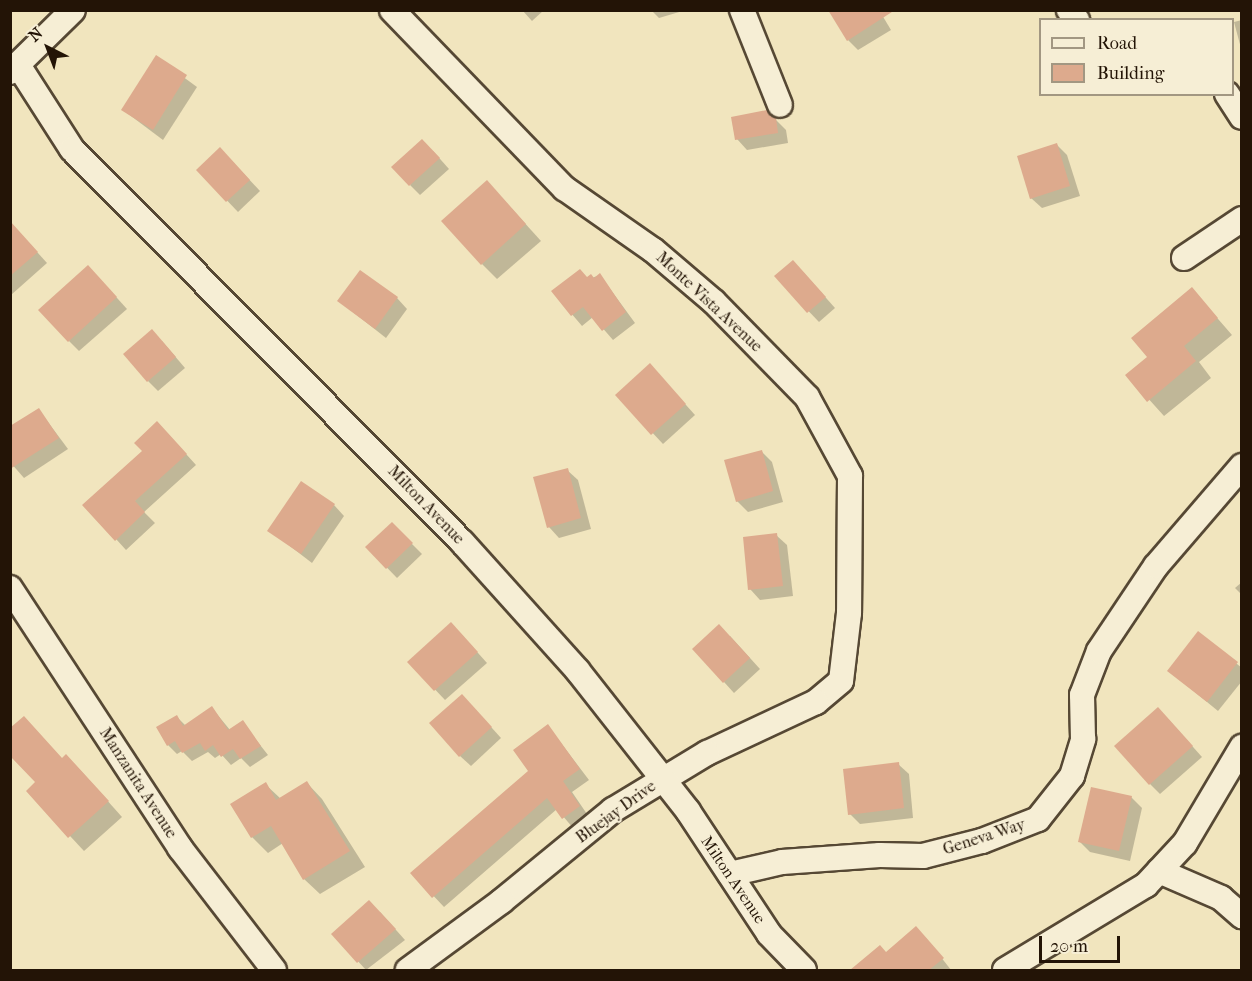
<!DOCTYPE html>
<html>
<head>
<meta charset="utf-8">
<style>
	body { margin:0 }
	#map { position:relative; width:1252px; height:981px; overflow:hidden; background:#f1e5be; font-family:"IM FELL French Canon",serif }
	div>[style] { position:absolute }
	.shadow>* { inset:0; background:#0003 }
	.building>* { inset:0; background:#ddaa8d }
	.roads { filter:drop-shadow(2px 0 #564834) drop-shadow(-2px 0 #564834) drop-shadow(0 2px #564834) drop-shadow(0 -2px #564834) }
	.street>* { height:24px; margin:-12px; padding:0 12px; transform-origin:12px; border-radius:12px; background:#f6eed5 }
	span { translate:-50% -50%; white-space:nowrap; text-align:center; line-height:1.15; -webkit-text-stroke:4.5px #f6eed5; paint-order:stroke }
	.street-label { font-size:16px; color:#231406 }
	.frame { position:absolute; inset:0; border:12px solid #231406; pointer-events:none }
	.legend { position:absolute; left:1039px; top:18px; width:195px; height:78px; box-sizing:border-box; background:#f6eed5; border:2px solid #a29782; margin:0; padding:8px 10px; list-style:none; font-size:18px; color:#231406 }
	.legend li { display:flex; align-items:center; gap:12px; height:30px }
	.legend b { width:30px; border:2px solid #a29782 }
	.north { position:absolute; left:18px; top:18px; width:60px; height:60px; -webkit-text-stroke:4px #f6eed5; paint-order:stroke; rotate:318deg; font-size:16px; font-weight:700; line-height:24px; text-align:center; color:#231406 }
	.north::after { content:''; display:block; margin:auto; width:21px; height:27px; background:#231406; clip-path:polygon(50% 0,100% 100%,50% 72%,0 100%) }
	.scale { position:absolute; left:1039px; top:936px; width:81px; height:27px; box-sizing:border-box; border:3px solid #231406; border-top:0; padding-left:8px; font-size:18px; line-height:21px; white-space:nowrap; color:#231406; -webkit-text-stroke:4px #f6eed5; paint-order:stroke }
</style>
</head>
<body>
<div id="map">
	<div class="shadow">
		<i style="clip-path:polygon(522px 10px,544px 10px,532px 21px)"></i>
		<i style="clip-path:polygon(651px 10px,686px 10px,659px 18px)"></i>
		<i style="clip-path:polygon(879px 10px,891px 30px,858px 50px,848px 40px)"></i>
		<i style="clip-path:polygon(1242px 20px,1242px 52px,1234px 22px)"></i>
		<i style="clip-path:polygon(156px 57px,197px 87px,163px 140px,123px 110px)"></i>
		<i style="clip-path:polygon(775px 119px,786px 130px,788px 143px,747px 150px,737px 139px)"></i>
		<i style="clip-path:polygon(1057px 145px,1067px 155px,1080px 196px,1042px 208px,1031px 198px)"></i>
		<i style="clip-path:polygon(433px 151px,449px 169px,420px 195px,410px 185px)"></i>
		<i style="clip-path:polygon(231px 160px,260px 191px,238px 212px,198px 170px)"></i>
		<i style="clip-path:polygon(502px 198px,541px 241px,497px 279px,482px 264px)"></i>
		<i style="clip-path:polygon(10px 222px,47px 263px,11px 295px,10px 295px)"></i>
		<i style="clip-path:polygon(803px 272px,835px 308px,819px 322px,776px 277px)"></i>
		<i style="clip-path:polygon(600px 275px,635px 323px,613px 340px,593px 317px,582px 326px,553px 292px)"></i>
		<i style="clip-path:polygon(98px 277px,127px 309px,79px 351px,69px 341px)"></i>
		<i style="clip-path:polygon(1192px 289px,1232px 335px,1199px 362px,1211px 378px,1164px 416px,1127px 375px,1149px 357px)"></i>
		<i style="clip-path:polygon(397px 298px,407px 309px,386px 338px,339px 301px)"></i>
		<i style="clip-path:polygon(162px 341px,185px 368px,158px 391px,148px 381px)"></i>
		<i style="clip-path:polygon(660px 376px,695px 415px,663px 444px,617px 395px)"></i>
		<i style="clip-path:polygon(39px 410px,68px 449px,24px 478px,10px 462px)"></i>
		<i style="clip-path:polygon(168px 434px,196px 465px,144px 512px,155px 523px,126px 550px,116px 539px)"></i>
		<i style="clip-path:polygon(761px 451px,772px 462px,783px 502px,748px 512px,737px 501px)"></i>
		<i style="clip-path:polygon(567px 470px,578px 480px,591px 529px,559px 538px,549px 527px)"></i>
		<i style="clip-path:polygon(334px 505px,344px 516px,312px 563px,269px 530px)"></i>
		<i style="clip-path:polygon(392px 524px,422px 554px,397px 578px,367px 547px)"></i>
		<i style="clip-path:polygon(776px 535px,787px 545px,793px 596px,760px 600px,750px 589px)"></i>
		<i style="clip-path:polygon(1242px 582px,1242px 595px,1235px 588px)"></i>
		<i style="clip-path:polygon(1198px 633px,1242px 668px,1242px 681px,1218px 711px,1169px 671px)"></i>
		<i style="clip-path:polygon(461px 634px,487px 663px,445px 700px,409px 662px)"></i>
		<i style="clip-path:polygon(730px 636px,760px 669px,734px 693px,724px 682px)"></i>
		<i style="clip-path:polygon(472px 706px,501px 738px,471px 766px,460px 756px)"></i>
		<i style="clip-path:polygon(212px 708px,230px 730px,242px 722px,268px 755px,250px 767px,241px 758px,231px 765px,221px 754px,215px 758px,208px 752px,192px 761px,182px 751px,177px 754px,168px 745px,177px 717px,186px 726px)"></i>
		<i style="clip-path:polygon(1168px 719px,1202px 757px,1160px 794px,1150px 784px)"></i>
		<i style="clip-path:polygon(548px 726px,589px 780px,572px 792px,589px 817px,573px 828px,557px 809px,444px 907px,412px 873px,530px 771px)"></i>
		<i style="clip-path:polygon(63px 759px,80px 770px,122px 817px,84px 851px,28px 791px)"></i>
		<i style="clip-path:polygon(898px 764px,909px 774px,913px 818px,860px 824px,850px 814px)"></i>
		<i style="clip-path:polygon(307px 783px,322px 799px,365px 867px,320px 894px,304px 879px,283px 843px,268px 853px,252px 837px,265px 784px,281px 799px)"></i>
		<i style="clip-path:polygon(1131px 797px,1142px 808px,1130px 861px,1090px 852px,1080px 842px)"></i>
		<i style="clip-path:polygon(380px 912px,405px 940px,366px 970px,333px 934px)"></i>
		<i style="clip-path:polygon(926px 938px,951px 970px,864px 970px,859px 965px)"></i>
	</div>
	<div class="building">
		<i style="clip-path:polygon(828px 10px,895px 10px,847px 41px)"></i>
		<i style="clip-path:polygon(156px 55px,187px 75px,153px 130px,121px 110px)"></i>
		<i style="clip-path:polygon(767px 110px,776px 118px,778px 133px,735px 140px,731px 117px)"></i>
		<i style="clip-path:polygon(422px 139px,440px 158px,409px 186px,391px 167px)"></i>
		<i style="clip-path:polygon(1057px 143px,1070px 186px,1030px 199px,1017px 156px)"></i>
		<i style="clip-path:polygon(220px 147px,250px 180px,226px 202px,196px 170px)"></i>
		<i style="clip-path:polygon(487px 180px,526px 224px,481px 265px,441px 221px)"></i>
		<i style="clip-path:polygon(10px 221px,38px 252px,10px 276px)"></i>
		<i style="clip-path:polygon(793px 260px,826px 297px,807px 313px,774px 276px)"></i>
		<i style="clip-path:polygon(88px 265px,117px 297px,68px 342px,38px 310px)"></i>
		<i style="clip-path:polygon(580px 269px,587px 277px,591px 274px,594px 278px,600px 273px,626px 312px,602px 331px,583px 307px,571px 316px,551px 291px)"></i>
		<i style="clip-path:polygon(360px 270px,398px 297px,375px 329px,337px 301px)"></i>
		<i style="clip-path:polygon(1192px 287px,1218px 318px,1184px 346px,1196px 361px,1147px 402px,1125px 375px,1147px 357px,1131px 338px)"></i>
		<i style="clip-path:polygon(152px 329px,176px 357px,147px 382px,123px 354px)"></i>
		<i style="clip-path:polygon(650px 363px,686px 404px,651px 435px,615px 395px)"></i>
		<i style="clip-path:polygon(39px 408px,59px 438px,10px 469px,10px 426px)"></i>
		<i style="clip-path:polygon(157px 421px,187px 454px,135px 501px,145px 512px,115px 541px,82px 505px,142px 451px,134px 443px)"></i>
		<i style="clip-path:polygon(762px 450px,773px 491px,736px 502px,724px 460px)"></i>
		<i style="clip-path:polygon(568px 468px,581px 518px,547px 528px,533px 477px)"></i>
		<i style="clip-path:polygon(301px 481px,335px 504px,301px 554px,267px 531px)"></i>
		<i style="clip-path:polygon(392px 522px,413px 543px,386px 569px,365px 547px)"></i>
		<i style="clip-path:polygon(777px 533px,783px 586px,748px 590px,743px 537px)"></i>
		<i style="clip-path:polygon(451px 622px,478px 652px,434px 691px,407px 662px)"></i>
		<i style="clip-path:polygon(719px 624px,750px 658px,723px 683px,692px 649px)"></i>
		<i style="clip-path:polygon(1198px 631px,1238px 662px,1207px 702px,1167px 671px)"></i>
		<i style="clip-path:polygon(462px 694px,492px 727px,459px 757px,429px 723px)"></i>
		<i style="clip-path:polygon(212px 706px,228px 730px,243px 720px,261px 746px,240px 759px,233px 749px,221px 757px,213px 745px,205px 751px,200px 743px,182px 753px,175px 741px,167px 746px,156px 727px,177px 715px,183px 726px)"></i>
		<i style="clip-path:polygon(1158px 707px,1193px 746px,1149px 785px,1114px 746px)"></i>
		<i style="clip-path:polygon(24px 716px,62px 758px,66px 754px,109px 801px,68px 838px,26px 791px,35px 782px,10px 756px,10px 728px)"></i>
		<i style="clip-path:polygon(548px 724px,580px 769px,563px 781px,580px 806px,562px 819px,547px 798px,432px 898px,410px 873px,528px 771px,513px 750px)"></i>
		<i style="clip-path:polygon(899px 762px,904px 808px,848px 815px,843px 769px)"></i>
		<i style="clip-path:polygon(307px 781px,350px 851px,303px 880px,271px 826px,251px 838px,230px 804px,266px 782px,276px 800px)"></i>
		<i style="clip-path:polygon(1091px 787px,1132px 796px,1119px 851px,1078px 842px)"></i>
		<i style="clip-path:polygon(369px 900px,396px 929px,357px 963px,331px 934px)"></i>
		<i style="clip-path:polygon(916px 926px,944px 958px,929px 970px,850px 970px,880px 945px,886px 952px)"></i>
	</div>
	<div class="roads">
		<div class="street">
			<i style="left:392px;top:10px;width:248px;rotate:46deg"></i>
			<i style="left:564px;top:188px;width:108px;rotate:34.9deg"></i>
			<i style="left:653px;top:250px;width:80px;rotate:40.4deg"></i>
			<i style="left:714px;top:302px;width:133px;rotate:45.6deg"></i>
			<i style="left:807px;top:397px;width:90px;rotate:61.4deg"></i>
			<i style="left:850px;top:476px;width:137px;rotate:90.4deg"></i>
			<i style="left:849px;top:613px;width:68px;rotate:96.7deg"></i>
			<i style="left:841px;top:681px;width:33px;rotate:140deg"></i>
			<i style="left:816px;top:702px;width:120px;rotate:154.9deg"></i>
			<i style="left:707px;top:753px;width:110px;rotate:148.8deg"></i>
			<i style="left:613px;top:810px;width:144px;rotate:140.7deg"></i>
			<i style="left:502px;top:901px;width:117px;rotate:143.7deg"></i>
			<i style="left:742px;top:10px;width:102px;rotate:68.2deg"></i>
			<i style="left:1069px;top:10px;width:13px;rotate:51deg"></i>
			<i style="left:18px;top:65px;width:100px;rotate:57.3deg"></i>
			<i style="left:72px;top:149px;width:554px;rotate:45.22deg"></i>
			<i style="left:462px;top:542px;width:173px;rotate:48deg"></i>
			<i style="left:578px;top:671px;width:178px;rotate:51.8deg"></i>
			<i style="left:688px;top:811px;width:147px;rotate:56.6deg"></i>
			<i style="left:769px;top:934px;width:50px;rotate:45.8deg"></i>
			<i style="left:10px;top:72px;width:88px;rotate:-44.5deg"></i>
			<i style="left:1227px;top:94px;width:27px;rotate:57deg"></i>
			<i style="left:1184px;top:258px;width:70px;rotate:-33.9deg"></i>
			<i style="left:10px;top:588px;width:311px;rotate:56.8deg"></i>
			<i style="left:180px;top:848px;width:154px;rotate:52.4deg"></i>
			<i style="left:1159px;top:871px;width:68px;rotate:23.5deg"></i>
			<i style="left:1221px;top:898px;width:28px;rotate:41deg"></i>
			<i style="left:730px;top:874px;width:53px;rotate:-13deg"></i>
			<i style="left:782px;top:862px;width:98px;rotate:-4.1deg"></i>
			<i style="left:880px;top:855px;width:43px;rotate:1.3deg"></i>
			<i style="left:923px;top:856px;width:61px;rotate:-14.3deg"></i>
			<i style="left:982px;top:841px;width:60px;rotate:-21.4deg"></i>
			<i style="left:1038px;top:819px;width:55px;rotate:-51.7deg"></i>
			<i style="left:1072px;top:776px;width:39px;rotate:-73deg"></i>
			<i style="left:1083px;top:739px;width:44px;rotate:-91.3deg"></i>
			<i style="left:1082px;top:695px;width:47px;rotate:-68.9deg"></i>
			<i style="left:1099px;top:651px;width:102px;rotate:-56.2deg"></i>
			<i style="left:1156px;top:566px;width:132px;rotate:-49.3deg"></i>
			<i style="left:1005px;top:970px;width:165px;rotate:-31.1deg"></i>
			<i style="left:1146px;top:885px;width:57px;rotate:-47.1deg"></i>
			<i style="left:1185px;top:843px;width:112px;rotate:-59.3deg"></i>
		</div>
	</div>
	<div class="street-label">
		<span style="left:709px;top:302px;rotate:43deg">Monte Vista Avenue</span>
		<span style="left:426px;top:505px;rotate:46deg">Milton Avenue</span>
		<span style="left:138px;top:783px;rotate:57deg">Manzanita Avenue</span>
		<span style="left:616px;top:812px;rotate:-36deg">Bluejay Drive</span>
		<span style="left:984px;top:837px;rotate:-18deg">Geneva Way</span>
		<span style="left:733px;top:880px;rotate:56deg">Milton Avenue</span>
	</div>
	<div class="frame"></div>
	<ul class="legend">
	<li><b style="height:8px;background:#f6eed5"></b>Road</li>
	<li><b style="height:16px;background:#ddaa8d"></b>Building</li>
	</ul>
	<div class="north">N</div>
	<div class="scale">20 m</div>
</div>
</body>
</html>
